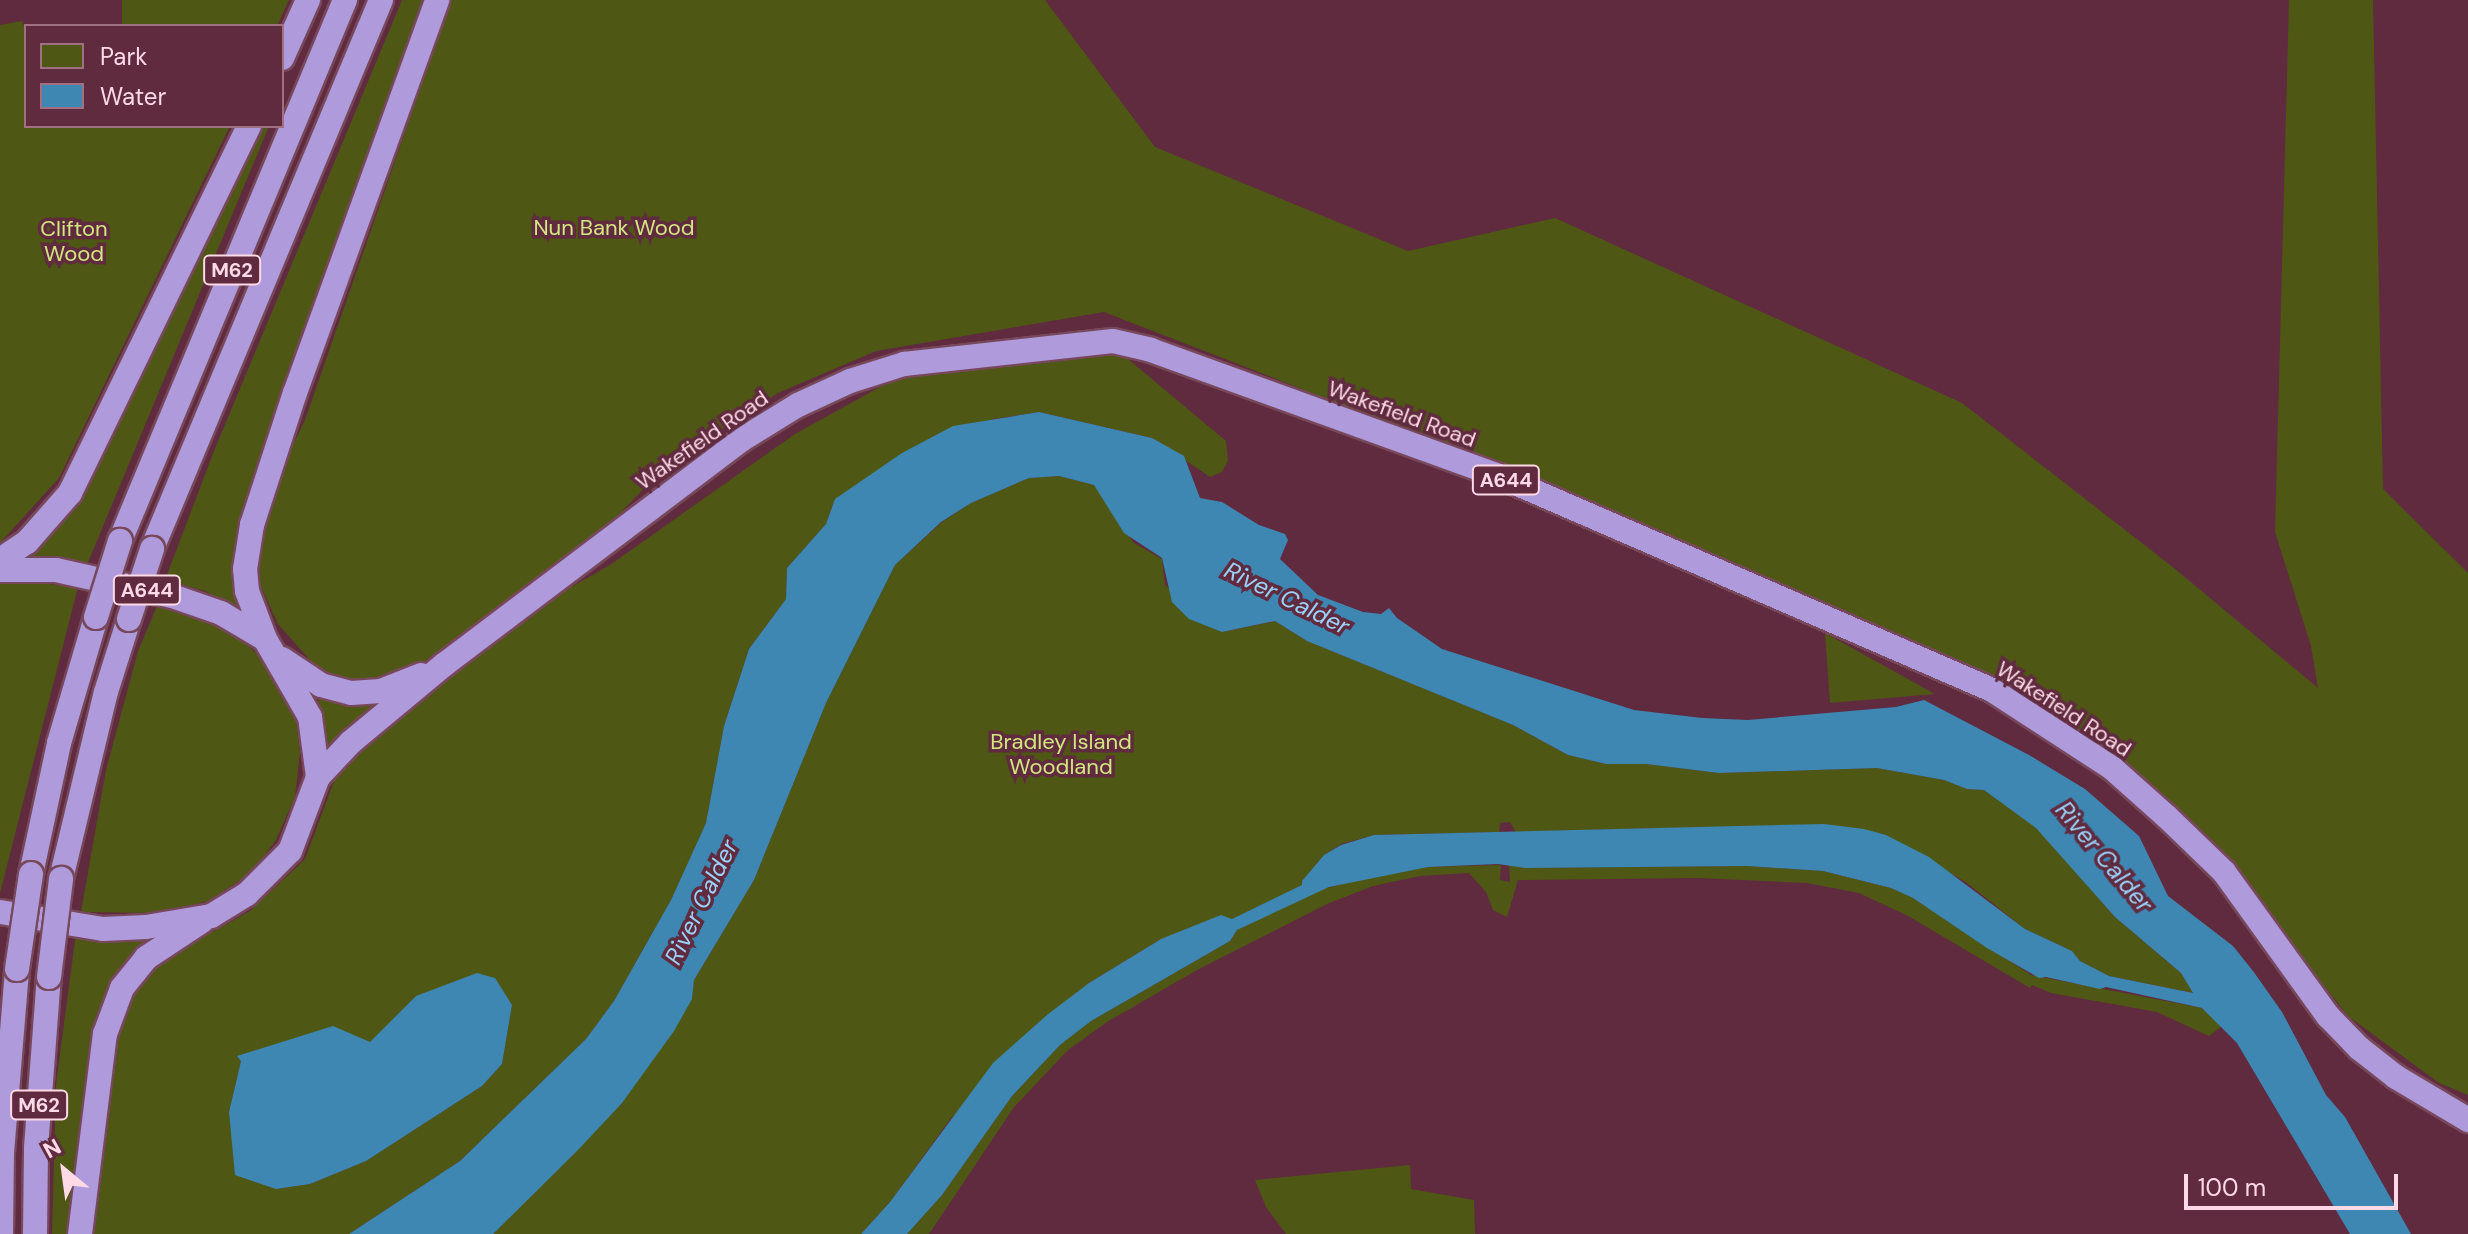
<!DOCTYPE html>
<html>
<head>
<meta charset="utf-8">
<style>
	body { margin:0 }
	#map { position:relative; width:2468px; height:1234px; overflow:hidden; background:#602a3f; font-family:"DM Sans",sans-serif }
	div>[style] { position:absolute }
	.green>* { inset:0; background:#4e5814 }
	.water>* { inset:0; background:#3e87b3 }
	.roads { filter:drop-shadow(2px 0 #77485b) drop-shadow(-2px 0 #77485b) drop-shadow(0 2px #77485b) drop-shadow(0 -2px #77485b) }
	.highway>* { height:24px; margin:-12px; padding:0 12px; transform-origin:12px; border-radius:12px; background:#af9bdb }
	.bridges { filter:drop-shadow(2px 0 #77485b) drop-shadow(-2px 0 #77485b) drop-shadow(0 2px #77485b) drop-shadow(0 -2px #77485b) }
	.highway-bridge>* { height:24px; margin:-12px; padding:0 12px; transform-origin:12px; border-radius:12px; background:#af9bdb }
	span { translate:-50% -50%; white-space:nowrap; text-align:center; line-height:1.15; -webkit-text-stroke:7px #602a3f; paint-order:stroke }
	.shield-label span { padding:2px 6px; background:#602a3f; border:2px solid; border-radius:6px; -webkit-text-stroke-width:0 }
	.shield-label { font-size:20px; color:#fddae5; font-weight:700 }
	.park-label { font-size:22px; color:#d3e781 }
	.street-label { font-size:22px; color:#fddae5 }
	.water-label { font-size:24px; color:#9ad2f7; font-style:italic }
	.legend { position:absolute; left:24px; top:24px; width:260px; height:104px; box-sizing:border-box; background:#602a3f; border:2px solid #9f7081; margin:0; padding:10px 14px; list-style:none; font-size:24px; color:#fddae5 }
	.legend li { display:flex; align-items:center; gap:16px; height:40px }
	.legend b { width:40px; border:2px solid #9f7081 }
	.north { position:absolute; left:24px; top:1130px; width:80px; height:80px; -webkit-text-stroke:6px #602a3f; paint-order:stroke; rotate:331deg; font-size:22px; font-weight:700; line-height:32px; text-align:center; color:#fddae5 }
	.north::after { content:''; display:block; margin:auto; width:28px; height:36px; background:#fddae5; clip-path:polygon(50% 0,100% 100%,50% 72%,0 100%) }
	.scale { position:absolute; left:2184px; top:1174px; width:214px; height:36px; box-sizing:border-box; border:4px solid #fddae5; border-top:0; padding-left:10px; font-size:24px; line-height:28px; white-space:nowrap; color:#fddae5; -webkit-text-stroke:6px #602a3f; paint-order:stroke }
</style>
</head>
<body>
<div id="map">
	<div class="green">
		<i style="clip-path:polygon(122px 0,289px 0,277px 26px,122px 26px)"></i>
		<i style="clip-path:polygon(402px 0,428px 0,287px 391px,244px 613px,205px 591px,165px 580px,214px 451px)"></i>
		<i style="clip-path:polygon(451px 0,1045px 0,1155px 147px,1408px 251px,1555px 218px,1962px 403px,2174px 568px,2318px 688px,2311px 646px,2275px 532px,2289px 0,2373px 0,2383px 489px,2468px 573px,2468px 1095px,2439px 1083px,2348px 1016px,2223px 857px,1978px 676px,1292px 385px,1104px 312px,876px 351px,778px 393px,668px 464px,585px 549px,523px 588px,422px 663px,373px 679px,346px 679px,317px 668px,278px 624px,261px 587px,258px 586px,255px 568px,259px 528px,276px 479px,305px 420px)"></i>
		<i style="clip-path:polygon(22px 21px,26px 31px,26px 126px,230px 126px,59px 478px,0 543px,0 25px)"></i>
		<i style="clip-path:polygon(259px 126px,269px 126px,87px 565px,21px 556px)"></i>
		<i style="clip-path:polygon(evenodd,1101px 351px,1122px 354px,1226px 441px,1228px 461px,1222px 472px,1210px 477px,1152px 438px,1039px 412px,993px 419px,835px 499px,826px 524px,787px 568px,786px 599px,749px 649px,724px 726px,706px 823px,671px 900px,614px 1001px,586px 1039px,460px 1161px,349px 1234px,94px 1234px,111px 1099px,109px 1069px,133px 995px,152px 970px,171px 955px,250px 911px,305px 859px,337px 773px,360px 746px,552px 598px,610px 565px,795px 434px,889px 382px,950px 368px,1101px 351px,416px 996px,512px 1005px,502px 1064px,482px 1086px,366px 1161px,310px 1184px,276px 1189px,229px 1112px,241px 1061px,370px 1043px,416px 996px)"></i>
		<i style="clip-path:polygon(1059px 476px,1094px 485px,1134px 543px,1162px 559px,1165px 585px,1223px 632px,1275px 621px,1307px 641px,1513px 725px,1568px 755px,1606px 764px,1646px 764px,1719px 773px,1877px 768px,1944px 780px,1967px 789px,1984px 790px,2036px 827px,2115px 917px,2181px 973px,2193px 993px,2109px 976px,2080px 961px,2072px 951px,2025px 929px,1967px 883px,1886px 835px,1660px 828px,1516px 832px,1510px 822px,1500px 823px,1499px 832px,1374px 835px,1341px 844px,1324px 855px,1302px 881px,1303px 885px,1232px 919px,1161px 939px,1089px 983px,951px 1118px,890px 1202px,861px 1234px,493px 1234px,622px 1103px,692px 999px,694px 980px,754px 880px,826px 703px,895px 565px,942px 522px,971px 503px,1029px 478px)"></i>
		<i style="clip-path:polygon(18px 581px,78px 587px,0 893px,0 582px)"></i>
		<i style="clip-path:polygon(160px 599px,227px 625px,262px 659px,276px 679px,296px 720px,300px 753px,295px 797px,276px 840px,260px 862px,245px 877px,208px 901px,160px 913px,81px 912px,106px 770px,138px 651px)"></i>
		<i style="clip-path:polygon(1825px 633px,1935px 694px,1830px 703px)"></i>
		<i style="clip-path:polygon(317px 694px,385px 702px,329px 749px)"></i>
		<i style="clip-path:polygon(1501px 865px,1500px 880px,1510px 882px,1509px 865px,1525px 868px,1747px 866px,1823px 871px,1891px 888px,1913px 898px,2031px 975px,2202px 1008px,2222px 1026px,2209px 1036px,2157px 1012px,2051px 993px,2032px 985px,2030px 988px,1908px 916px,1859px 893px,1807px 883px,1699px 878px,1518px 880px,1507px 917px,1493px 910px,1486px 892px,1469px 873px,1420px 876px,1373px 886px,1327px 904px,1197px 970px,1107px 1022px,1068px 1050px,1014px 1107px,929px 1234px,907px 1234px,942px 1195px,1012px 1096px,1060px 1045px,1091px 1021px,1230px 941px,1237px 930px,1319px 890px,1386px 873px,1428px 867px)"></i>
		<i style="clip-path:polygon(76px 933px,157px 936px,126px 963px,105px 999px,97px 1028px,69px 1234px,52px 1234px,56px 1084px)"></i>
		<i style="clip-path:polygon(1410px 1165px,1411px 1189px,1474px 1200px,1475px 1234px,1286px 1234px,1266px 1207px,1255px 1180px)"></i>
	</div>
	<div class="water">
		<i style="clip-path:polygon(1039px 412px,1152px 438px,1184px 456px,1200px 498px,1222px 502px,1259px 525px,1285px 534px,1288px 540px,1280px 559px,1318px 595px,1363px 612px,1381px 614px,1389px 608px,1397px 618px,1442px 649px,1634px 710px,1702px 718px,1748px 720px,1896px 707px,1924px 700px,2029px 755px,2085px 789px,2139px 836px,2168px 896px,2233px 946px,2253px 971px,2282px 1012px,2326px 1095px,2345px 1117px,2411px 1234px,2350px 1234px,2237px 1043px,2202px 1008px,2106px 987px,2100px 989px,2046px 977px,2039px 978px,1987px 948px,1913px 898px,1891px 888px,1823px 871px,1747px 866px,1525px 868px,1498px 864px,1428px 867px,1329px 887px,1237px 930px,1230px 941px,1091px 1021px,1060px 1045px,1012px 1096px,942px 1195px,907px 1234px,861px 1234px,890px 1202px,993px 1063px,1047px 1015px,1089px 983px,1161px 939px,1221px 915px,1232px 919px,1302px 885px,1302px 881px,1324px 855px,1341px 845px,1374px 835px,1824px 824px,1864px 829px,1886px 835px,1929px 857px,2025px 929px,2072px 951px,2080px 961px,2109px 976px,2193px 993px,2181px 973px,2115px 917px,2036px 828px,1984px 790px,1967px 789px,1944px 780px,1877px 768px,1719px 773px,1646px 764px,1606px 764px,1568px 755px,1513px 725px,1307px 641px,1275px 621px,1222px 632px,1189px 619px,1172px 602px,1162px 558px,1124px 533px,1094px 485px,1059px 476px,1029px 478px,971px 503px,941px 522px,895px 565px,826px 703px,754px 880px,694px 980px,692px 999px,674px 1031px,622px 1103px,578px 1150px,493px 1234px,349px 1234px,460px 1161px,586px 1039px,614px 1001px,671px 900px,706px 823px,724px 726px,749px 649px,786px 599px,787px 568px,826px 524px,835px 499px,902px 453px,953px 426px)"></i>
		<i style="clip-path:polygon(477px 973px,495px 978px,512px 1005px,502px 1064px,482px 1086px,366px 1161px,310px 1184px,276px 1189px,235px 1175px,229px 1112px,241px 1061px,237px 1056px,333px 1026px,370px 1042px,416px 996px)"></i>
	</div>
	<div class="roads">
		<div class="highway">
			<i style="left:282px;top:58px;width:64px;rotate:-65.9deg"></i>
			<i style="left:120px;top:541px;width:586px;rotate:-67.42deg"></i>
			<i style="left:152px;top:549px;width:595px;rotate:-67.36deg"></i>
			<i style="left:0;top:560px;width:32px;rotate:-34deg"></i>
			<i style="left:27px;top:542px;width:65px;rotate:-48.7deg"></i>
			<i style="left:70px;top:493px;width:408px;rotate:-64deg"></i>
			<i style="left:0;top:570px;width:56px"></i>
			<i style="left:56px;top:570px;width:119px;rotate:12.6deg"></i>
			<i style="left:172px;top:596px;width:52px;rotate:19.1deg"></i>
			<i style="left:221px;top:613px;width:51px;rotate:30.6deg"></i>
			<i style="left:265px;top:639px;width:90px;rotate:60deg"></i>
			<i style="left:310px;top:717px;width:61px;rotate:82.4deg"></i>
			<i style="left:318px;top:777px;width:79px;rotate:110.7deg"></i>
			<i style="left:290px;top:851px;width:61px;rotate:135deg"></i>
			<i style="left:247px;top:894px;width:42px;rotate:148.6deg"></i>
			<i style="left:211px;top:916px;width:66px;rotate:170.4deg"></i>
			<i style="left:146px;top:927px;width:43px;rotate:177.3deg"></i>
			<i style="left:103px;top:929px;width:104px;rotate:-170.6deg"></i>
			<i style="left:265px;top:639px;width:51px;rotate:-110.6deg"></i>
			<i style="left:247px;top:591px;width:22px;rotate:-95deg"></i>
			<i style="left:245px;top:569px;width:45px;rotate:-81deg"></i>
			<i style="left:252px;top:525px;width:139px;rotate:-72deg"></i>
			<i style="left:295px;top:393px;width:418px;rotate:-70.1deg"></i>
			<i style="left:282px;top:659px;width:47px;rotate:33.7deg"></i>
			<i style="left:321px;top:685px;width:31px;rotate:15deg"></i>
			<i style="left:351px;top:693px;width:30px;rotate:-4deg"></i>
			<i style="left:381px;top:691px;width:43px;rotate:-21.8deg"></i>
			<i style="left:318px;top:777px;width:48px;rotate:-46.7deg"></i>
			<i style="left:351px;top:742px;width:122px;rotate:-39.7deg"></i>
			<i style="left:445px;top:664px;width:371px;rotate:-37.1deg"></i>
			<i style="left:741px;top:440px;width:67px;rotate:-31.6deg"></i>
			<i style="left:798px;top:405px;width:57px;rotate:-24.8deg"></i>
			<i style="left:850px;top:381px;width:57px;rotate:-17.5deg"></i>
			<i style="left:904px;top:364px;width:210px;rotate:-6.3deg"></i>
			<i style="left:1113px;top:341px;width:39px;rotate:13deg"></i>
			<i style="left:1151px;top:350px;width:370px;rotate:19.9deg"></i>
			<i style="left:1499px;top:476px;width:537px;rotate:23.46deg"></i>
			<i style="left:1992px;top:690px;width:143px;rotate:33deg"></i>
			<i style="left:2112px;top:768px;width:74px;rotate:41.7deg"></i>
			<i style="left:2167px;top:817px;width:79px;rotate:44deg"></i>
			<i style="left:2224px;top:872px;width:178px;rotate:54.2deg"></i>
			<i style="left:2328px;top:1016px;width:45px;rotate:45.9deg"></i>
			<i style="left:2359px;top:1048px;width:47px;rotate:38.1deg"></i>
			<i style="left:2396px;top:1077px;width:84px;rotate:30.8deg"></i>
			<i style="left:31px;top:874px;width:134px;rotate:-77.9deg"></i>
			<i style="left:59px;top:743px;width:131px;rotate:-73.6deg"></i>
			<i style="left:61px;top:879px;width:192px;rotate:-76.5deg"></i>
			<i style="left:106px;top:692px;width:77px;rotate:-72.5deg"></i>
			<i style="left:1px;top:1234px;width:81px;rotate:-89.3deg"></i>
			<i style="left:2px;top:1153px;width:185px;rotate:-85.3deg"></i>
			<i style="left:35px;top:1234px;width:86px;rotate:-89.3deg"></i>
			<i style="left:36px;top:1148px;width:171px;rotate:-85.7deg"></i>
			<i style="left:80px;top:1234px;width:202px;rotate:-82.9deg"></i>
			<i style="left:105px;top:1034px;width:49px;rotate:-69.7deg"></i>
			<i style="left:122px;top:988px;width:38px;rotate:-51deg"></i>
			<i style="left:146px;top:958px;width:67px;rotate:-33.5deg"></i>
		</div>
	</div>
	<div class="bridges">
		<div class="highway-bridge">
			<i style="left:96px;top:617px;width:80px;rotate:-72.5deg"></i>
			<i style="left:129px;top:619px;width:74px;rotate:-71.8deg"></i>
			<i style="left:17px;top:969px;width:96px;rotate:-81.6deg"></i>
			<i style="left:49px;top:977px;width:99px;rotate:-83deg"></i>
		</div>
	</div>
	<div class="shield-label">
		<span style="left:232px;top:270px">M62</span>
		<span style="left:1506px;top:480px">A644</span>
		<span style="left:147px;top:590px">A644</span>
		<span style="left:39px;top:1105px">M62</span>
	</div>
	<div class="park-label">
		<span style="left:74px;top:241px">Clifton<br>Wood</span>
		<span style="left:614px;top:228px">Nun Bank Wood</span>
		<span style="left:1061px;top:754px">Bradley Island<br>Woodland</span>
	</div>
	<div class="street-label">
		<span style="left:1402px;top:414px;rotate:20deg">Wakefield Road</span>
		<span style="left:702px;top:440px;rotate:-35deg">Wakefield Road</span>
		<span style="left:2064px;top:709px;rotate:33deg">Wakefield Road</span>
	</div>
	<div class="water-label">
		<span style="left:1287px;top:598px;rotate:26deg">River Calder</span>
		<span style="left:2104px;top:857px;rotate:50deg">River Calder</span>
		<span style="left:701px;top:902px;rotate:-64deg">River Calder</span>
	</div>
	<ul class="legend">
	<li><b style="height:22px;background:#4e5814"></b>Park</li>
	<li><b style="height:22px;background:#3e87b3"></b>Water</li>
	</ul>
	<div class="north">N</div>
	<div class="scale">100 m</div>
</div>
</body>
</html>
